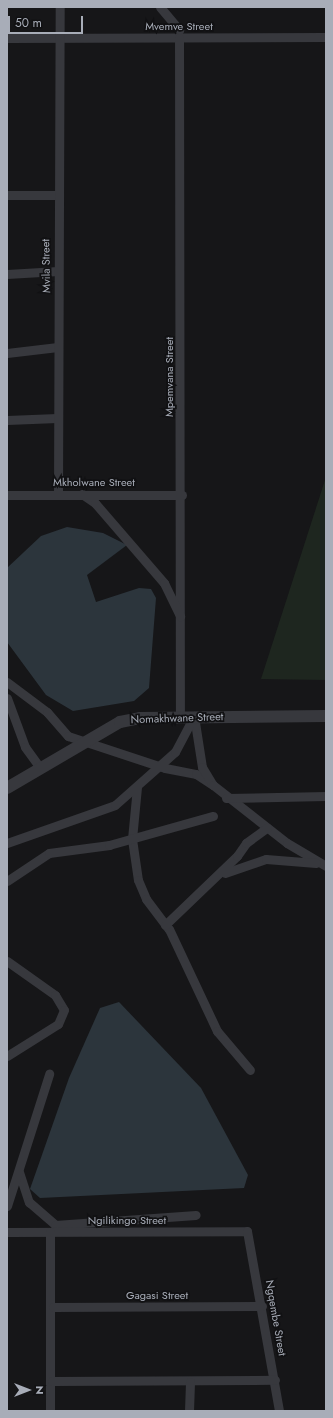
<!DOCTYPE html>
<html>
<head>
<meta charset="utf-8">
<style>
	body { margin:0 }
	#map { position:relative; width:333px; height:1418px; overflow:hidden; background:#161618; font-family:Jost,sans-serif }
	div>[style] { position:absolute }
	.green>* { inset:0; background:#1e261f }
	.water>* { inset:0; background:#2c353c }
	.minor>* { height:9px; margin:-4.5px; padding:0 4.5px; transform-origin:4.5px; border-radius:4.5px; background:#37383d }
	.tertiary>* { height:12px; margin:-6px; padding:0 6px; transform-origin:6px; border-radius:6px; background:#37383d }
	span { translate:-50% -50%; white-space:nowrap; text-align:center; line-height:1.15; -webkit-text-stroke:3.5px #111113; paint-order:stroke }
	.street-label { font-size:11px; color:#a8adb8 }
	.frame { position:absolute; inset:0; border:8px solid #a8adb8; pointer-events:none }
	.north { position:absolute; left:8px; top:1370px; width:40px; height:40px; -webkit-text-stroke:3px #111113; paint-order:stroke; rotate:90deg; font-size:11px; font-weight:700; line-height:16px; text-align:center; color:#a8adb8 }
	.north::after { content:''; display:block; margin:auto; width:14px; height:18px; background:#a8adb8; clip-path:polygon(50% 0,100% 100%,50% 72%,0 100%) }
	.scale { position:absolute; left:8px; top:16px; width:75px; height:18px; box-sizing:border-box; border:2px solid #a8adb8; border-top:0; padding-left:5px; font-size:12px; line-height:14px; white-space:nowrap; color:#a8adb8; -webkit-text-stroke:3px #111113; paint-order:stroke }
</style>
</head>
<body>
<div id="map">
	<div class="green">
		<i style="clip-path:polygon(326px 477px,326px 680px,261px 679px)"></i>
	</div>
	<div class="water">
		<i style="clip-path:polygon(67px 527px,103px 533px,127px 545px,87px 575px,96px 602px,139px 588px,151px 589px,156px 598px,149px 688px,134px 701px,73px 711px,46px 695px,7px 642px,7px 568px,41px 536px)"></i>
		<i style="clip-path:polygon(119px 1002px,201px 1088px,248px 1175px,244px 1188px,40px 1198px,30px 1189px,69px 1078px,100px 1008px)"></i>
	</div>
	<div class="minor">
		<i style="left:160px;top:7px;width:30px;rotate:50deg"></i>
		<i style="left:7px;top:38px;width:319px;rotate:-0.2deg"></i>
		<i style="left:179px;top:38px;width:679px;rotate:89.92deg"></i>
		<i style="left:7px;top:195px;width:50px"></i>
		<i style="left:7px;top:274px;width:51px;rotate:-3.4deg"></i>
		<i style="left:7px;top:353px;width:51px;rotate:-6.7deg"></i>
		<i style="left:7px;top:420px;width:50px;rotate:-2.3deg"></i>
		<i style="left:58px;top:494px;width:487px;rotate:-89.8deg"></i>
		<i style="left:82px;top:494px;width:16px;rotate:35deg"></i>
		<i style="left:95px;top:503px;width:106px;rotate:49.2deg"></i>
		<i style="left:164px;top:583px;width:37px;rotate:64deg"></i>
		<i style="left:7px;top:495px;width:175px"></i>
		<i style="left:7px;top:682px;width:50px;rotate:36.9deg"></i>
		<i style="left:47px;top:712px;width:32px;rotate:49deg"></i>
		<i style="left:68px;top:736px;width:102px;rotate:18.3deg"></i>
		<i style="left:165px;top:768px;width:32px;rotate:11deg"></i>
		<i style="left:196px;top:774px;width:20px;rotate:33deg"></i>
		<i style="left:7px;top:698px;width:52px;rotate:69.8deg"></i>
		<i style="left:25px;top:747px;width:26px;rotate:54deg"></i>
		<i style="left:194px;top:716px;width:52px;rotate:81.1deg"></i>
		<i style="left:202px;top:767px;width:21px;rotate:59deg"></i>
		<i style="left:213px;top:785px;width:94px;rotate:38.1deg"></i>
		<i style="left:287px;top:843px;width:45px;rotate:30.5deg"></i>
		<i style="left:137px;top:787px;width:52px;rotate:95.5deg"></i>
		<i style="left:132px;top:839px;width:41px;rotate:81.7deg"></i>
		<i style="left:138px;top:880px;width:21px;rotate:67deg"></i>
		<i style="left:146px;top:899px;width:38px;rotate:53deg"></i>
		<i style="left:169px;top:929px;width:113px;rotate:64.8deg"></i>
		<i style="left:217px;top:1031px;width:51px;rotate:49.8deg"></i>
		<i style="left:226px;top:798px;width:100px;rotate:-1.1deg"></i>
		<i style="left:7px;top:843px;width:114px;rotate:-19.4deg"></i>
		<i style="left:115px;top:805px;width:80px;rotate:-41.5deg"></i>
		<i style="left:175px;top:752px;width:41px;rotate:-62.2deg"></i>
		<i style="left:225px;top:873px;width:43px;rotate:-18.9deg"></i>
		<i style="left:266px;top:859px;width:50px;rotate:4.6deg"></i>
		<i style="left:7px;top:881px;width:50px;rotate:-33.7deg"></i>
		<i style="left:49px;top:853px;width:61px;rotate:-7.6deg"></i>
		<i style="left:109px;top:845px;width:108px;rotate:-15.6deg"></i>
		<i style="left:165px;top:925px;width:100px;rotate:-43.8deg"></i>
		<i style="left:237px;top:856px;width:16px;rotate:-55deg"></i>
		<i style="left:246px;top:843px;width:26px;rotate:-36deg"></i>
		<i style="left:7px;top:961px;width:59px;rotate:35.3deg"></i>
		<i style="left:55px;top:995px;width:17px;rotate:59deg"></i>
		<i style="left:64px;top:1010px;width:15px;rotate:113deg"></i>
		<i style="left:58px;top:1024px;width:60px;rotate:147.9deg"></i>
		<i style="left:19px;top:1172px;width:32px;rotate:72deg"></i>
		<i style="left:29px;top:1202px;width:35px;rotate:41deg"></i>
		<i style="left:55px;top:1225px;width:141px;rotate:-4.1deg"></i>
		<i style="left:7px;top:1206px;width:139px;rotate:-72.3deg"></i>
		<i style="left:7px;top:1232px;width:240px;rotate:-0.2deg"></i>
		<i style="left:247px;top:1231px;width:183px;rotate:79.9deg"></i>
		<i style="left:50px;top:1232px;width:179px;rotate:90deg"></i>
		<i style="left:53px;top:1307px;width:209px;rotate:-0.3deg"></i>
		<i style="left:52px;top:1381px;width:223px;rotate:-0.3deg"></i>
		<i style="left:189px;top:1411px;width:29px;rotate:-88deg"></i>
	</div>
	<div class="tertiary">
		<i style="left:7px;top:788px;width:131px;rotate:-30.3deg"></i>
		<i style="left:120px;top:722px;width:20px;rotate:-11deg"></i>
		<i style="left:140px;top:718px;width:186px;rotate:-0.6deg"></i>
	</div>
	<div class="street-label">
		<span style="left:179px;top:26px">Mvemve Street</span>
		<span style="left:46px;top:266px;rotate:-91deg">Mvila Street</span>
		<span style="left:169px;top:377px;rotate:-90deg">Mpemvana Street</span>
		<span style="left:94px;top:482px">Mkholwane Street</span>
		<span style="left:177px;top:718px;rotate:-2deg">Nomakhwane Street</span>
		<span style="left:127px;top:1220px">Ngilikingo Street</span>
		<span style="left:157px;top:1295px">Gagasi Street</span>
		<span style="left:276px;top:1318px;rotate:80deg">Ngqembe Street</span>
	</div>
	<div class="frame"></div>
	<div class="north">N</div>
	<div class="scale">50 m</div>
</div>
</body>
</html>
